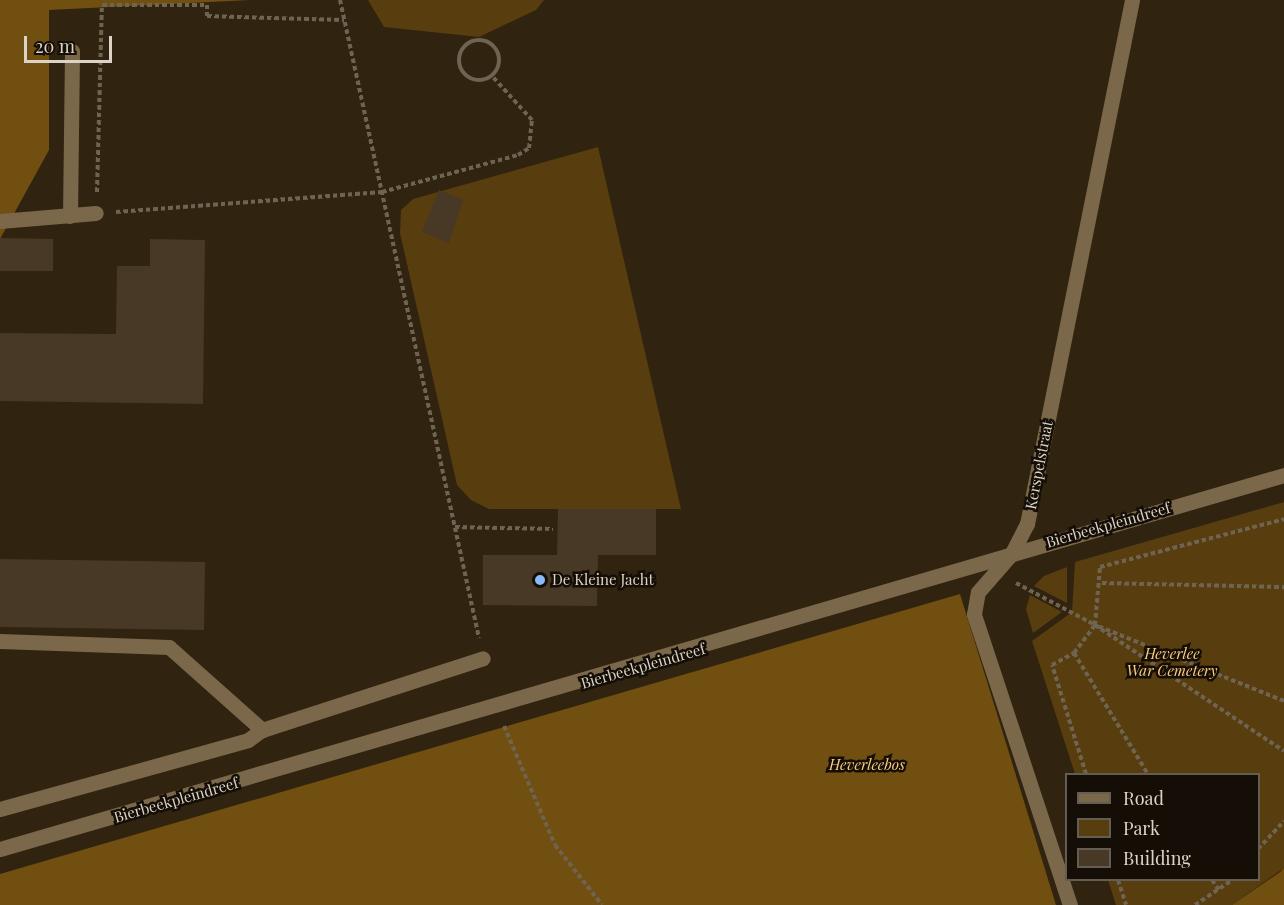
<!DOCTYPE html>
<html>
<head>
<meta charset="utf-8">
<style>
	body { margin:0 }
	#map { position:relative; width:1284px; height:905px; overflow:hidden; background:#30230f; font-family:"Playfair Display",serif }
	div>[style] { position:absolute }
	.green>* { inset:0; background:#583d0f }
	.forest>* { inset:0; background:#714f10 }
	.building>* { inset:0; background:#473925 }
	.path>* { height:4px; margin-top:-2px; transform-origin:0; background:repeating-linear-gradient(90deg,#6f6352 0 4.5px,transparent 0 7.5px) }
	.path>.ring { margin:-2px; padding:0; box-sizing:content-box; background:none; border:4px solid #6f6352; border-radius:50% }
	.minor>* { height:15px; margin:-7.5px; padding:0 7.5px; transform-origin:7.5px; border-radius:7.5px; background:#7b684a }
	.dots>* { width:16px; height:16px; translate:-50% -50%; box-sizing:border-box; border:3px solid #140e06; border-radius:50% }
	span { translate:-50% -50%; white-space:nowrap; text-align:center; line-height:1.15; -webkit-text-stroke:5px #140e06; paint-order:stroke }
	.street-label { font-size:15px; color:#dcd3c7 }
	.poi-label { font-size:15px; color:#dcd3c7 }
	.left { translate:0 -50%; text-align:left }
	.park-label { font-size:15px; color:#fdcb7d; font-style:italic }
	.legend { position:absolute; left:1065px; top:773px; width:195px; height:108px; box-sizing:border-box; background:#140e06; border:2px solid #645d53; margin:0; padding:8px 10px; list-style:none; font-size:18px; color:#dcd3c7 }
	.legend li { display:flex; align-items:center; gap:12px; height:30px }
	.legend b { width:30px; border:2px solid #645d53 }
	.scale { position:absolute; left:24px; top:36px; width:88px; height:27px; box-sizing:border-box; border:3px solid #dcd3c7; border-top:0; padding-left:8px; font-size:18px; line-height:21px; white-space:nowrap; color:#dcd3c7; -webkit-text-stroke:4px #140e06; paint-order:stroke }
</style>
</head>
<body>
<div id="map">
	<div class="green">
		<i style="clip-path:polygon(368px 0,544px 0,536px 10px,479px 37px,384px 27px)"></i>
		<i style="clip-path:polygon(598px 147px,681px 509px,489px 509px,471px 500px,457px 485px,400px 233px,401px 210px,413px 199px)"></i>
		<i style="clip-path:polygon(1284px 502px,1284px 868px,1232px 905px,1116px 905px,1108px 880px,1258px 880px,1258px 774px,1075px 774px,1032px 641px,1072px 612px,1075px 562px)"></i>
		<i style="clip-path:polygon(1067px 567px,1067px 603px,1034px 586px,1044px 576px)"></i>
		<i style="clip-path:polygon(1030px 595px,1062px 612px,1033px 633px,1026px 609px)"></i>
	</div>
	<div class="forest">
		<i style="clip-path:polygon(0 0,250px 0,49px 10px,49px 150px,0 239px)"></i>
		<i style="clip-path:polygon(960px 594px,1056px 905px,0 905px,0 874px)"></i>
		<i style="clip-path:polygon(1284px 868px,1284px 905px,1232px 905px,1280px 872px)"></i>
	</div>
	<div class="building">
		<i style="clip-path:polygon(439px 190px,463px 200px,449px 243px,422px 232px)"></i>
		<i style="clip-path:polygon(0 238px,53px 239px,53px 271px,0 271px)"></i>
		<i style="clip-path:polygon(150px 239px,205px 240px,203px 404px,0 401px,0 333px,116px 334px,117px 266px,150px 266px)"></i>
		<i style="clip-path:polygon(558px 509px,656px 509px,656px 555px,598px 555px,597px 606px,483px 605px,483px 555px,557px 555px)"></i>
		<i style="clip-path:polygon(0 559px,205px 562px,204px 630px,0 627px)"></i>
	</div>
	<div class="path">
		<i style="left:340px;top:0;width:653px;rotate:77.71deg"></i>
		<i class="ring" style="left:459px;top:40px;width:36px;height:36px"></i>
		<i style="left:97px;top:192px;width:187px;rotate:-88.5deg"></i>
		<i style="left:102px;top:5px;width:105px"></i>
		<i style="left:207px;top:5px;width:11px;rotate:90deg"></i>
		<i style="left:207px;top:16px;width:137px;rotate:1.7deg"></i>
		<i style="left:116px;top:212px;width:267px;rotate:-4.3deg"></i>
		<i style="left:382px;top:192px;width:141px;rotate:-15.2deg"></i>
		<i style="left:518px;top:155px;width:13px;rotate:-32deg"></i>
		<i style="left:529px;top:148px;width:28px;rotate:-84deg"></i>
		<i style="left:532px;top:120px;width:59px;rotate:-132.3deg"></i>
		<i style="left:455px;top:527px;width:98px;rotate:1.2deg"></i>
		<i style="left:1016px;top:583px;width:89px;rotate:28deg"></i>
		<i style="left:1102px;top:583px;width:182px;rotate:1.3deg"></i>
		<i style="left:1074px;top:653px;width:142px;rotate:58.6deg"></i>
		<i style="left:1284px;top:701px;width:204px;rotate:-158.1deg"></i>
		<i style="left:1095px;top:625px;width:227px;rotate:33.7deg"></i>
		<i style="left:504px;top:726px;width:129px;rotate:66.8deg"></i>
		<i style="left:555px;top:845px;width:76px;rotate:51.9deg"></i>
		<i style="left:1086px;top:774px;width:114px;rotate:-107.3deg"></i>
		<i style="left:1052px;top:665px;width:25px;rotate:-29deg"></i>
		<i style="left:1074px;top:653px;width:35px;rotate:-53deg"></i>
		<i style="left:1095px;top:625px;width:58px;rotate:-85.1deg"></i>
		<i style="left:1100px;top:567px;width:190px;rotate:-14.6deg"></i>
		<i style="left:1258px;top:849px;width:38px;rotate:-47deg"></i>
		<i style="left:1118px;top:880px;width:26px;rotate:72deg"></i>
		<i style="left:1212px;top:880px;width:14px;rotate:56deg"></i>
		<i style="left:1195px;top:905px;width:45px;rotate:-34deg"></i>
	</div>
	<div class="minor">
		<i style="left:70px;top:216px;width:165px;rotate:-89.3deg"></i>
		<i style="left:0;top:221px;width:96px;rotate:-4.8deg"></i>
		<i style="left:0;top:641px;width:169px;rotate:2deg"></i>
		<i style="left:169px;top:647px;width:125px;rotate:41.7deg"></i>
		<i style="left:262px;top:730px;width:232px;rotate:-18deg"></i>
		<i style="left:0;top:809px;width:257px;rotate:-15.5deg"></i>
		<i style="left:248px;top:740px;width:17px;rotate:-36deg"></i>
		<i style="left:0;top:849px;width:1337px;rotate:-16.24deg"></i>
		<i style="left:1070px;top:905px;width:306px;rotate:-108.3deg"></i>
		<i style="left:974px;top:614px;width:22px;rotate:-80deg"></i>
		<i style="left:978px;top:592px;width:52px;rotate:-48.9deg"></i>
		<i style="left:1012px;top:553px;width:33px;rotate:-63deg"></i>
		<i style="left:1027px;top:524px;width:534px;rotate:-78.67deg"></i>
	</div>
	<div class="dots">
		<i style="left:540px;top:580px;background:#8bb9fc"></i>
	</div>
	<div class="street-label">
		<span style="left:1039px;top:465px;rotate:-79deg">Kerspelstraat</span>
		<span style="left:1108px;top:525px;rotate:-16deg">Bierbeekpleindreef</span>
		<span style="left:643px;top:666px;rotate:-16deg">Bierbeekpleindreef</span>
		<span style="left:176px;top:800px;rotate:-16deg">Bierbeekpleindreef</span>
	</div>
	<div class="poi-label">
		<span class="left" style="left:552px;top:580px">De Kleine Jacht</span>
	</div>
	<div class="park-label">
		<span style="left:1172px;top:662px">Heverlee<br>War Cemetery</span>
		<span style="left:867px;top:765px">Heverleebos</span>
	</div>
	<ul class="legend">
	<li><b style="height:8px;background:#7b684a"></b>Road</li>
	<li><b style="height:16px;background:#583d0f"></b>Park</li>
	<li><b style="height:16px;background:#473925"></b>Building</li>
	</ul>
	<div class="scale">20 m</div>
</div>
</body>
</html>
